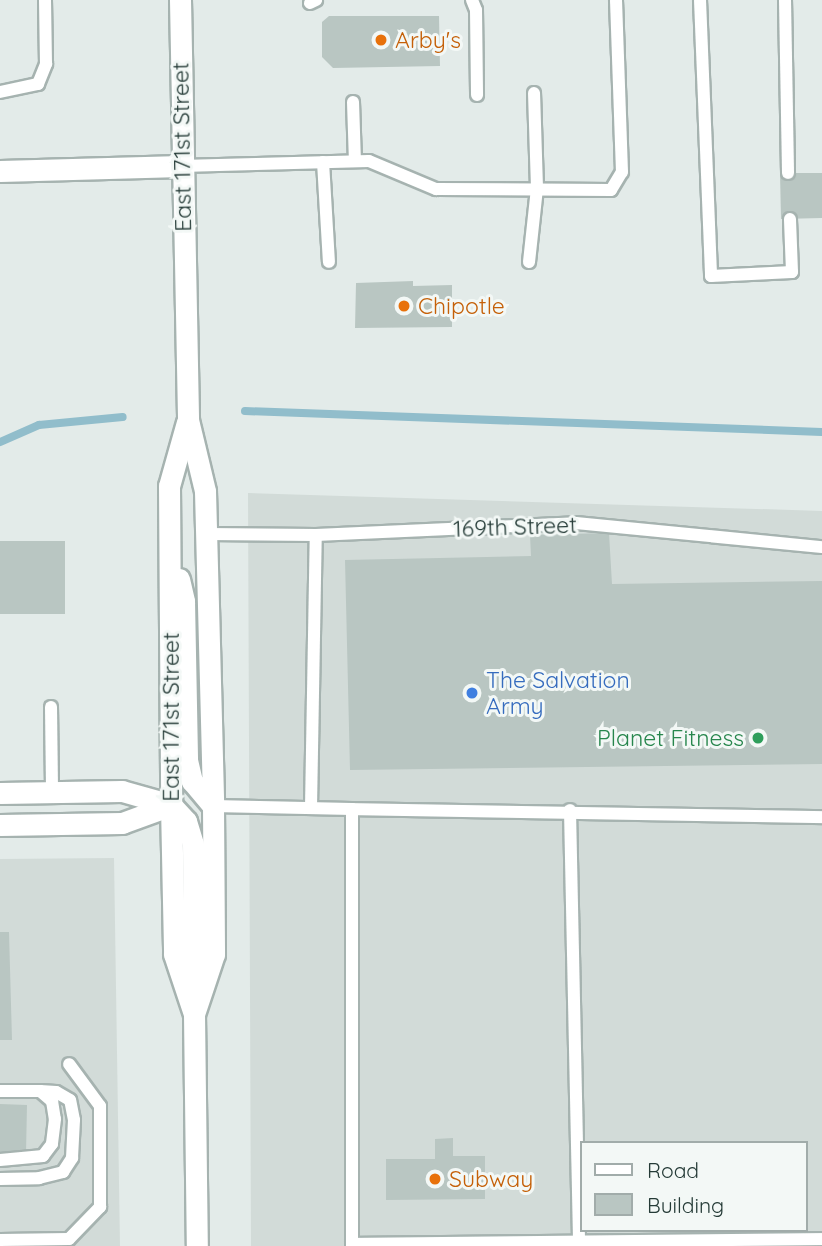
<!DOCTYPE html>
<html>
<head>
<meta charset="utf-8">
<style>
	body { margin:0 }
	#map { position:relative; width:822px; height:1246px; overflow:hidden; background:#e3ebe9; font-family:Quicksand,sans-serif }
	div>[style] { position:absolute }
	.built>* { inset:0; background:#d2dbd8 }
	.stream>* { height:8px; margin:-4px; padding:0 4px; transform-origin:4px; border-radius:4px; background:#91bdcb }
	.building>* { inset:0; background:#b9c6c2 }
	.roads { filter:drop-shadow(2px 0 #a6b3b0) drop-shadow(-2px 0 #a6b3b0) drop-shadow(0 2px #a6b3b0) drop-shadow(0 -2px #a6b3b0) }
	.lane>* { height:12px; margin:-6px; padding:0 6px; transform-origin:6px; border-radius:6px; background:#fff }
	.street>* { height:21px; margin:-10.5px; padding:0 10.5px; transform-origin:10.5px; border-radius:10.5px; background:#fff }
	.secondary>* { height:21px; margin:-10.5px; padding:0 10.5px; transform-origin:10.5px; border-radius:10.5px; background:#fff }
	.dots>* { width:19px; height:19px; translate:-50% -50%; box-sizing:border-box; border:4px solid #f3f8f6; border-radius:50% }
	span { translate:-50% -50%; white-space:nowrap; text-align:center; line-height:1.15; -webkit-text-stroke:6px #f3f8f6; paint-order:stroke }
	.food-label { font-size:23px; color:#c56008 }
	.left { translate:0 -50%; text-align:left }
	.street-label { font-size:23px; color:#253b37 }
	.shop-label { font-size:23px; color:#366cbe }
	.leisure-label { font-size:23px; color:#27864d }
	.right { translate:-100% -50%; text-align:right }
	.legend { position:absolute; left:580px; top:1141px; width:228px; height:91px; box-sizing:border-box; background:#f3f8f6; border:2px solid #a1acaa; margin:0; padding:9px 12px; list-style:none; font-size:21px; color:#253b37 }
	.legend li { display:flex; align-items:center; gap:14px; height:35px }
	.legend b { width:35px; border:2px solid #a1acaa }
</style>
</head>
<body>
<div id="map">
	<div class="built">
		<i style="clip-path:polygon(evenodd,248px 493px,822px 511px,822px 1246px,251px 1246px,248px 493px,582px 1143px,806px 1143px,806px 1230px,582px 1230px,582px 1143px)"></i>
		<i style="clip-path:polygon(114px 858px,120px 1246px,0 1246px,0 859px)"></i>
	</div>
	<div class="stream">
		<i style="left:245px;top:411px;width:577px;rotate:2.08deg"></i>
		<i style="left:0;top:442px;width:43px;rotate:-23.6deg"></i>
		<i style="left:39px;top:425px;width:84px;rotate:-5.4deg"></i>
	</div>
	<div class="building">
		<i style="clip-path:polygon(329px 16px,439px 16px,440px 66px,333px 68px,322px 57px,322px 22px)"></i>
		<i style="clip-path:polygon(780px 173px,822px 173px,822px 218px,781px 219px)"></i>
		<i style="clip-path:polygon(413px 281px,413px 286px,452px 285px,452px 327px,355px 328px,356px 283px)"></i>
		<i style="clip-path:polygon(609px 533px,612px 584px,822px 581px,822px 764px,350px 770px,345px 560px,531px 556px,530px 535px)"></i>
		<i style="clip-path:polygon(0 541px,65px 541px,65px 614px,0 614px)"></i>
		<i style="clip-path:polygon(0 932px,9px 932px,12px 1040px,0 1040px)"></i>
		<i style="clip-path:polygon(0 1104px,27px 1105px,26px 1153px,0 1152px)"></i>
		<i style="clip-path:polygon(453px 1138px,453px 1156px,485px 1156px,485px 1199px,386px 1200px,386px 1159px,435px 1159px,435px 1139px)"></i>
	</div>
	<div class="roads">
		<div class="lane">
			<i style="left:472px;top:0;width:11px;rotate:68deg"></i>
			<i style="left:476px;top:10px;width:85px;rotate:89.3deg"></i>
			<i style="left:700px;top:0;width:276px;rotate:87.7deg"></i>
			<i style="left:711px;top:276px;width:81px;rotate:-2.8deg"></i>
			<i style="left:792px;top:272px;width:53px;rotate:-92.2deg"></i>
			<i style="left:785px;top:0;width:173px;rotate:89deg"></i>
			<i style="left:310px;top:3px;width:7px;rotate:-27deg"></i>
			<i style="left:0;top:92px;width:39px;rotate:-12deg"></i>
			<i style="left:38px;top:84px;width:22px;rotate:-68deg"></i>
			<i style="left:46px;top:64px;width:64px;rotate:-90.9deg"></i>
			<i style="left:353px;top:102px;width:59px;rotate:88.1deg"></i>
			<i style="left:323px;top:162px;width:100px;rotate:86.6deg"></i>
			<i style="left:181px;top:166px;width:188px;rotate:-1.5deg"></i>
			<i style="left:369px;top:161px;width:73px;rotate:22.7deg"></i>
			<i style="left:436px;top:189px;width:175px;rotate:0.3deg"></i>
			<i style="left:611px;top:190px;width:21px;rotate:-59deg"></i>
			<i style="left:622px;top:172px;width:172px;rotate:-92deg"></i>
			<i style="left:529px;top:262px;width:74px;rotate:-83.8deg"></i>
			<i style="left:537px;top:188px;width:95px;rotate:-91.8deg"></i>
			<i style="left:207px;top:534px;width:109px;rotate:0.5deg"></i>
			<i style="left:316px;top:535px;width:260px;rotate:-2.6deg"></i>
			<i style="left:576px;top:523px;width:247px;rotate:5.6deg"></i>
			<i style="left:51px;top:707px;width:84px;rotate:89.3deg"></i>
			<i style="left:213px;top:806px;width:139px;rotate:1.2deg"></i>
			<i style="left:352px;top:809px;width:437px;rotate:90deg"></i>
			<i style="left:311px;top:808px;width:273px;rotate:-89deg"></i>
			<i style="left:352px;top:809px;width:470px;rotate:1deg"></i>
			<i style="left:570px;top:810px;width:436px;rotate:88.8deg"></i>
			<i style="left:0;top:1091px;width:40px"></i>
			<i style="left:40px;top:1091px;width:16px;rotate:40deg"></i>
			<i style="left:52px;top:1101px;width:18px;rotate:81deg"></i>
			<i style="left:55px;top:1119px;width:25px;rotate:97deg"></i>
			<i style="left:52px;top:1144px;width:15px;rotate:127deg"></i>
			<i style="left:43px;top:1156px;width:43px;rotate:174.7deg"></i>
			<i style="left:0;top:1179px;width:39px;rotate:-1deg"></i>
			<i style="left:39px;top:1178px;width:25px;rotate:-14deg"></i>
			<i style="left:63px;top:1172px;width:17px;rotate:-57deg"></i>
			<i style="left:72px;top:1158px;width:38px;rotate:-87deg"></i>
			<i style="left:74px;top:1120px;width:20px;rotate:-101deg"></i>
			<i style="left:70px;top:1100px;width:16px;rotate:-150deg"></i>
			<i style="left:56px;top:1092px;width:16px;rotate:-176deg"></i>
			<i style="left:0;top:1240px;width:69px;rotate:-0.8deg"></i>
			<i style="left:69px;top:1239px;width:45px;rotate:-45.9deg"></i>
			<i style="left:100px;top:1207px;width:101px;rotate:-90deg"></i>
			<i style="left:100px;top:1106px;width:52px;rotate:-126.4deg"></i>
			<i style="left:352px;top:1244px;width:470px;rotate:-0.6deg"></i>
		</div>
		<div class="street">
			<i style="left:0;top:171px;width:181px;rotate:-1.6deg"></i>
			<i style="left:0;top:793px;width:122px;rotate:-0.9deg"></i>
			<i style="left:122px;top:791px;width:51px;rotate:15.9deg"></i>
			<i style="left:0;top:825px;width:122px;rotate:-0.9deg"></i>
			<i style="left:122px;top:823px;width:52px;rotate:-20.2deg"></i>
		</div>
		<div class="secondary">
			<i style="left:180px;top:0;width:420px;rotate:88.9deg"></i>
			<i style="left:188px;top:420px;width:73px;rotate:76.5deg"></i>
			<i style="left:205px;top:491px;width:315px;rotate:88.5deg"></i>
			<i style="left:213px;top:806px;width:148px;rotate:89.6deg"></i>
			<i style="left:214px;top:954px;width:63px;rotate:108.4deg"></i>
			<i style="left:187px;top:422px;width:66px;rotate:105.7deg"></i>
			<i style="left:169px;top:486px;width:319px;rotate:89.6deg"></i>
			<i style="left:171px;top:805px;width:149px;rotate:88.8deg"></i>
			<i style="left:174px;top:954px;width:63px;rotate:71.6deg"></i>
			<i style="left:194px;top:1014px;width:232px;rotate:89.3deg"></i>
			<i style="left:179px;top:579px;width:23px;rotate:77deg"></i>
			<i style="left:184px;top:601px;width:159px;rotate:88.9deg"></i>
			<i style="left:187px;top:760px;width:22px;rotate:77deg"></i>
			<i style="left:192px;top:781px;width:33px;rotate:50deg"></i>
			<i style="left:171px;top:805px;width:22px;rotate:47deg"></i>
			<i style="left:186px;top:821px;width:24px;rotate:73deg"></i>
			<i style="left:193px;top:844px;width:151px;rotate:89.6deg"></i>
		</div>
	</div>
	<div class="dots">
		<i style="left:381px;top:40px;background:#e8710a"></i>
		<i style="left:404px;top:306px;background:#e8710a"></i>
		<i style="left:472px;top:693px;background:#3f7fe0"></i>
		<i style="left:758px;top:738px;background:#2e9e5b"></i>
		<i style="left:435px;top:1179px;background:#e8710a"></i>
	</div>
	<div class="food-label">
		<span class="left" style="left:395px;top:40px">Arby's</span>
		<span class="left" style="left:418px;top:306px">Chipotle</span>
		<span class="left" style="left:449px;top:1179px">Subway</span>
	</div>
	<div class="street-label">
		<span style="left:182px;top:147px;rotate:-91deg">East 171st Street</span>
		<span style="left:515px;top:527px;rotate:-2deg">169th Street</span>
		<span style="left:171px;top:717px;rotate:-90deg">East 171st Street</span>
	</div>
	<div class="shop-label">
		<span class="left" style="left:486px;top:693px">The Salvation<br>Army</span>
	</div>
	<div class="leisure-label">
		<span class="right" style="left:744px;top:738px">Planet Fitness</span>
	</div>
	<ul class="legend">
	<li><b style="height:9px;background:#fff"></b>Road</li>
	<li><b style="height:19px;background:#b9c6c2"></b>Building</li>
	</ul>
</div>
</body>
</html>
